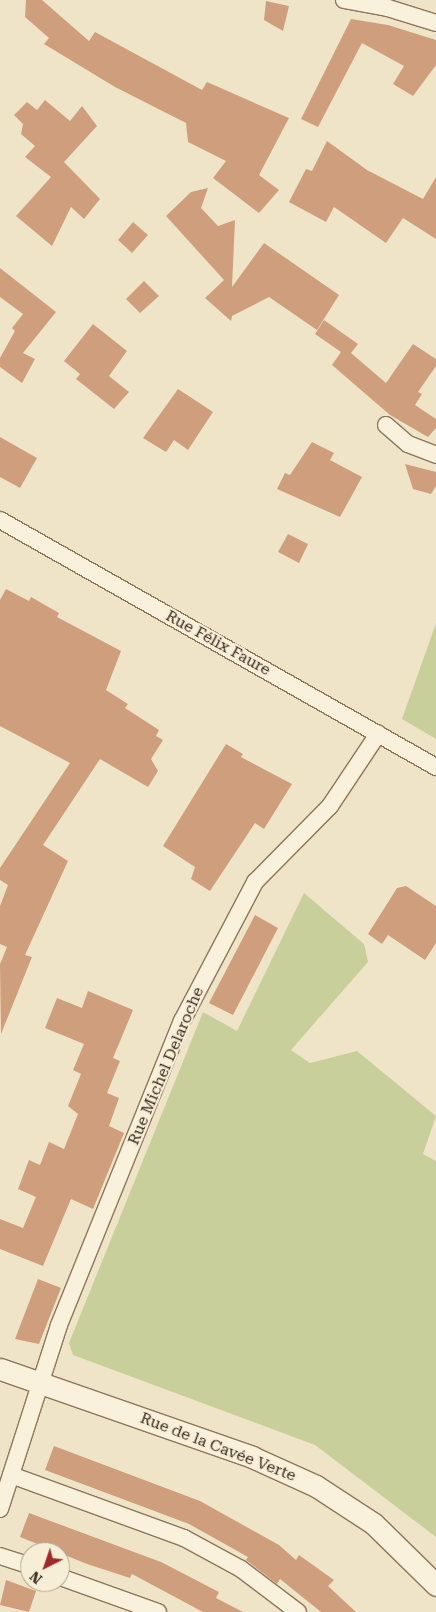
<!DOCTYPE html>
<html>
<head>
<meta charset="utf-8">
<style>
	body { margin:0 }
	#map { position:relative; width:436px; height:1612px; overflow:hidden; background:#f0e4c8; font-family:"Roboto Serif",serif }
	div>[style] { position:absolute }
	.green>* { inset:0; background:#c9cf9b }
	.building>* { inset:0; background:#cf9f7d }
	.roads { filter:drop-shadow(1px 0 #8d765c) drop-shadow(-1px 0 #8d765c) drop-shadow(0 1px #8d765c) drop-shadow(0 -1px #8d765c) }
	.minor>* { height:16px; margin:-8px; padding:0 8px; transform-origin:8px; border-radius:8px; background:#faf1dc }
	.tertiary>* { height:21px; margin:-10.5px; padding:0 10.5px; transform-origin:10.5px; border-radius:10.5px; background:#faf1dc }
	span { translate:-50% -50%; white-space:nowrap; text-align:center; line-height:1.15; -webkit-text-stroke:4.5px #f7eed8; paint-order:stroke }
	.street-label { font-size:16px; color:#3d2e20 }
	.north { position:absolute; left:20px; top:1542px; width:50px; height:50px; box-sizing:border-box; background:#f7eed8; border:1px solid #ada18e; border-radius:50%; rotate:221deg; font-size:14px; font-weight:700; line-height:20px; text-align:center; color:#3d2e20 }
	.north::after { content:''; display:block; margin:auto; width:18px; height:22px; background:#9e2a2b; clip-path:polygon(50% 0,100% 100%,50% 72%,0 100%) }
</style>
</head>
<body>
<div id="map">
	<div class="green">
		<i style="clip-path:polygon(436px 623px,436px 739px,402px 719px)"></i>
		<i style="clip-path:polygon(304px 893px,364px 944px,368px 962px,291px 1050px,310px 1063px,357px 1051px,436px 1116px,423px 1154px,436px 1161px,436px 1537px,315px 1445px,73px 1355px,69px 1343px,203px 1012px,237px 1031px)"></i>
	</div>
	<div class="building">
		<i style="clip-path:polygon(26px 0,42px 0,89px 41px,95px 32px,202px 90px,207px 82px,289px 118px,259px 175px,279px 190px,259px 213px,213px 178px,226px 161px,188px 142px,186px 123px,115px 87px,44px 44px,49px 38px,25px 17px)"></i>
		<i style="clip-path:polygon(266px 1px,289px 6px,283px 31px,264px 20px)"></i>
		<i style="clip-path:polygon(351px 19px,388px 25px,436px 40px,436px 65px,413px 96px,393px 84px,404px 66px,362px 43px,318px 127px,301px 119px)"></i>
		<i style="clip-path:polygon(45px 100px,70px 121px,82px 106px,97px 126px,64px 162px,100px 199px,84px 219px,71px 207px,52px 246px,16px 216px,51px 177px,25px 157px,35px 146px,21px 134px,23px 124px,14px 115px,27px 102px,37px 110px)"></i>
		<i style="clip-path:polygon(327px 141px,367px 170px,423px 199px,436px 177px,436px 239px,403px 218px,386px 243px,334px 207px,326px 222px,289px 202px,306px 169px,312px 171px)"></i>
		<i style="clip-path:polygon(208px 188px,201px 208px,218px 226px,235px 220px,232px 287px,264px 243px,339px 295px,317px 330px,269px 297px,232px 316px,231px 321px,205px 298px,224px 280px,166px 216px,191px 192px)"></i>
		<i style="clip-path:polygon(133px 222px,148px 235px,132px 253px,118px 240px)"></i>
		<i style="clip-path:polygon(0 268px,56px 312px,23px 353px,35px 359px,22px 383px,0 367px,0 358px,15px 331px,12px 328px,23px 314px,0 297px)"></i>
		<i style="clip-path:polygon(144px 281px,159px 296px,140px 313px,126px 299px)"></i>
		<i style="clip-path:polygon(324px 320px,358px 344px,351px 353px,386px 383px,413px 344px,436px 359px,436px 366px,418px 392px,422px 394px,415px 405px,436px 419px,436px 428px,428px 437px,390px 415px,332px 365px,341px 352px,315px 334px)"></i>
		<i style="clip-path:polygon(93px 324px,127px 351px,109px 376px,129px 392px,114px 409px,76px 379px,80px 374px,64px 361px)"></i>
		<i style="clip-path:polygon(178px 389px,213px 412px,188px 450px,174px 440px,166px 452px,143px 438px)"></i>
		<i style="clip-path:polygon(0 437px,37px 458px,20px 488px,0 477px)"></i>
		<i style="clip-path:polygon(312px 442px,334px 453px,330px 460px,362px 477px,340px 517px,277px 489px,285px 473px,290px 475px)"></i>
		<i style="clip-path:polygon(405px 464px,436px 472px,436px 486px,431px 494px,413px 489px)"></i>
		<i style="clip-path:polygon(288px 534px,308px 544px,299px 563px,278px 552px)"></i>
		<i style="clip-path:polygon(6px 589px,29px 601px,31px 597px,59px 613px,57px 617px,121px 651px,106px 690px,128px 704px,125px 708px,159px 730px,156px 736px,163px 740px,151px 759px,158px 771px,148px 787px,100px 759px,43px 845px,68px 861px,25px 955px,32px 957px,1px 1034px,0 964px,7px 947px,0 944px,0 906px,8px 885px,0 880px,0 868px,70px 763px,0 726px,0 600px)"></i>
		<i style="clip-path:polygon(226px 744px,243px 754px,241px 757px,292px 784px,264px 829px,255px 823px,210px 891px,191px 879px,195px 867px,163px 846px)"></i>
		<i style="clip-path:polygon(406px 886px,436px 906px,436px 943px,425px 960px,388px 935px,382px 944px,368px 934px,397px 888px)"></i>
		<i style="clip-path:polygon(255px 915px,278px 928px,233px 1015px,209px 1003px)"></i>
		<i style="clip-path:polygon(88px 991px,133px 1010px,113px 1058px,120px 1061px,107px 1093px,119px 1098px,109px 1126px,124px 1133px,93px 1209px,71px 1199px,43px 1266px,0 1249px,0 1219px,23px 1228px,36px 1197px,18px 1189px,29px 1160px,40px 1165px,49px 1142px,64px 1149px,78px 1114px,68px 1106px,81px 1074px,73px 1070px,84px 1044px,45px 1028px,57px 998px,82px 1008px)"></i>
		<i style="clip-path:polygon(38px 1279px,61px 1288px,39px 1344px,15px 1339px)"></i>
		<i style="clip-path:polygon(54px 1446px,200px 1501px,279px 1545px,296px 1560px,299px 1555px,334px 1580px,328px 1586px,356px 1612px,321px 1612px,280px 1579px,277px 1584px,246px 1560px,248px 1557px,189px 1524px,45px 1470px)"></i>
		<i style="clip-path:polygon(29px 1513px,161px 1562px,219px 1592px,216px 1598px,243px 1612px,203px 1612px,132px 1574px,130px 1578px,87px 1564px,20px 1537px)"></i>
		<i style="clip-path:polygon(6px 1580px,36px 1591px,29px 1612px,0 1605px)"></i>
	</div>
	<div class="roads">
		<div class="minor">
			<i style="left:344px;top:0;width:45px;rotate:10.3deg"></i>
			<i style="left:388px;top:8px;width:50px;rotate:17.4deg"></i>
			<i style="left:386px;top:425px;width:29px;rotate:41deg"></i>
			<i style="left:408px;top:444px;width:30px;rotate:21deg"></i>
			<i style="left:0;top:520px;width:501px;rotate:29.53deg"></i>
			<i style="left:11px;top:1475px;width:184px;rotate:20deg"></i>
			<i style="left:184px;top:1538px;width:65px;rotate:28.5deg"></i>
			<i style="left:241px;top:1569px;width:71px;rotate:37deg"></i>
			<i style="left:0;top:1509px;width:193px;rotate:-72.2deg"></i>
			<i style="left:59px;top:1325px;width:328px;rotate:-68deg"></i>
			<i style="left:182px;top:1021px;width:157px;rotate:-62.3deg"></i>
			<i style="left:255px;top:882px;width:107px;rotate:-45.4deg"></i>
			<i style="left:330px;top:806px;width:87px;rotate:-56.3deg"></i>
			<i style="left:0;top:1556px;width:32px;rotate:18deg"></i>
			<i style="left:60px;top:1577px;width:104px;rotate:19.7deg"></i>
		</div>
		<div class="tertiary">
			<i style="left:0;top:1369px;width:267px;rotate:19.2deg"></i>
			<i style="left:252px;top:1457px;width:70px;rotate:24.4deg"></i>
			<i style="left:316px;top:1486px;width:69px;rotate:33.2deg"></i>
			<i style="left:374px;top:1524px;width:87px;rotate:44.5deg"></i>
		</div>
	</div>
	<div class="street-label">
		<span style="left:218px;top:643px;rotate:29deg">Rue Félix Faure</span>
		<span style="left:166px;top:1066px;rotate:-67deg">Rue Michel Delaroche</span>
		<span style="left:218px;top:1447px;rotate:21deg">Rue de la Cavée Verte</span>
	</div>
	<div class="north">N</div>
</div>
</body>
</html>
